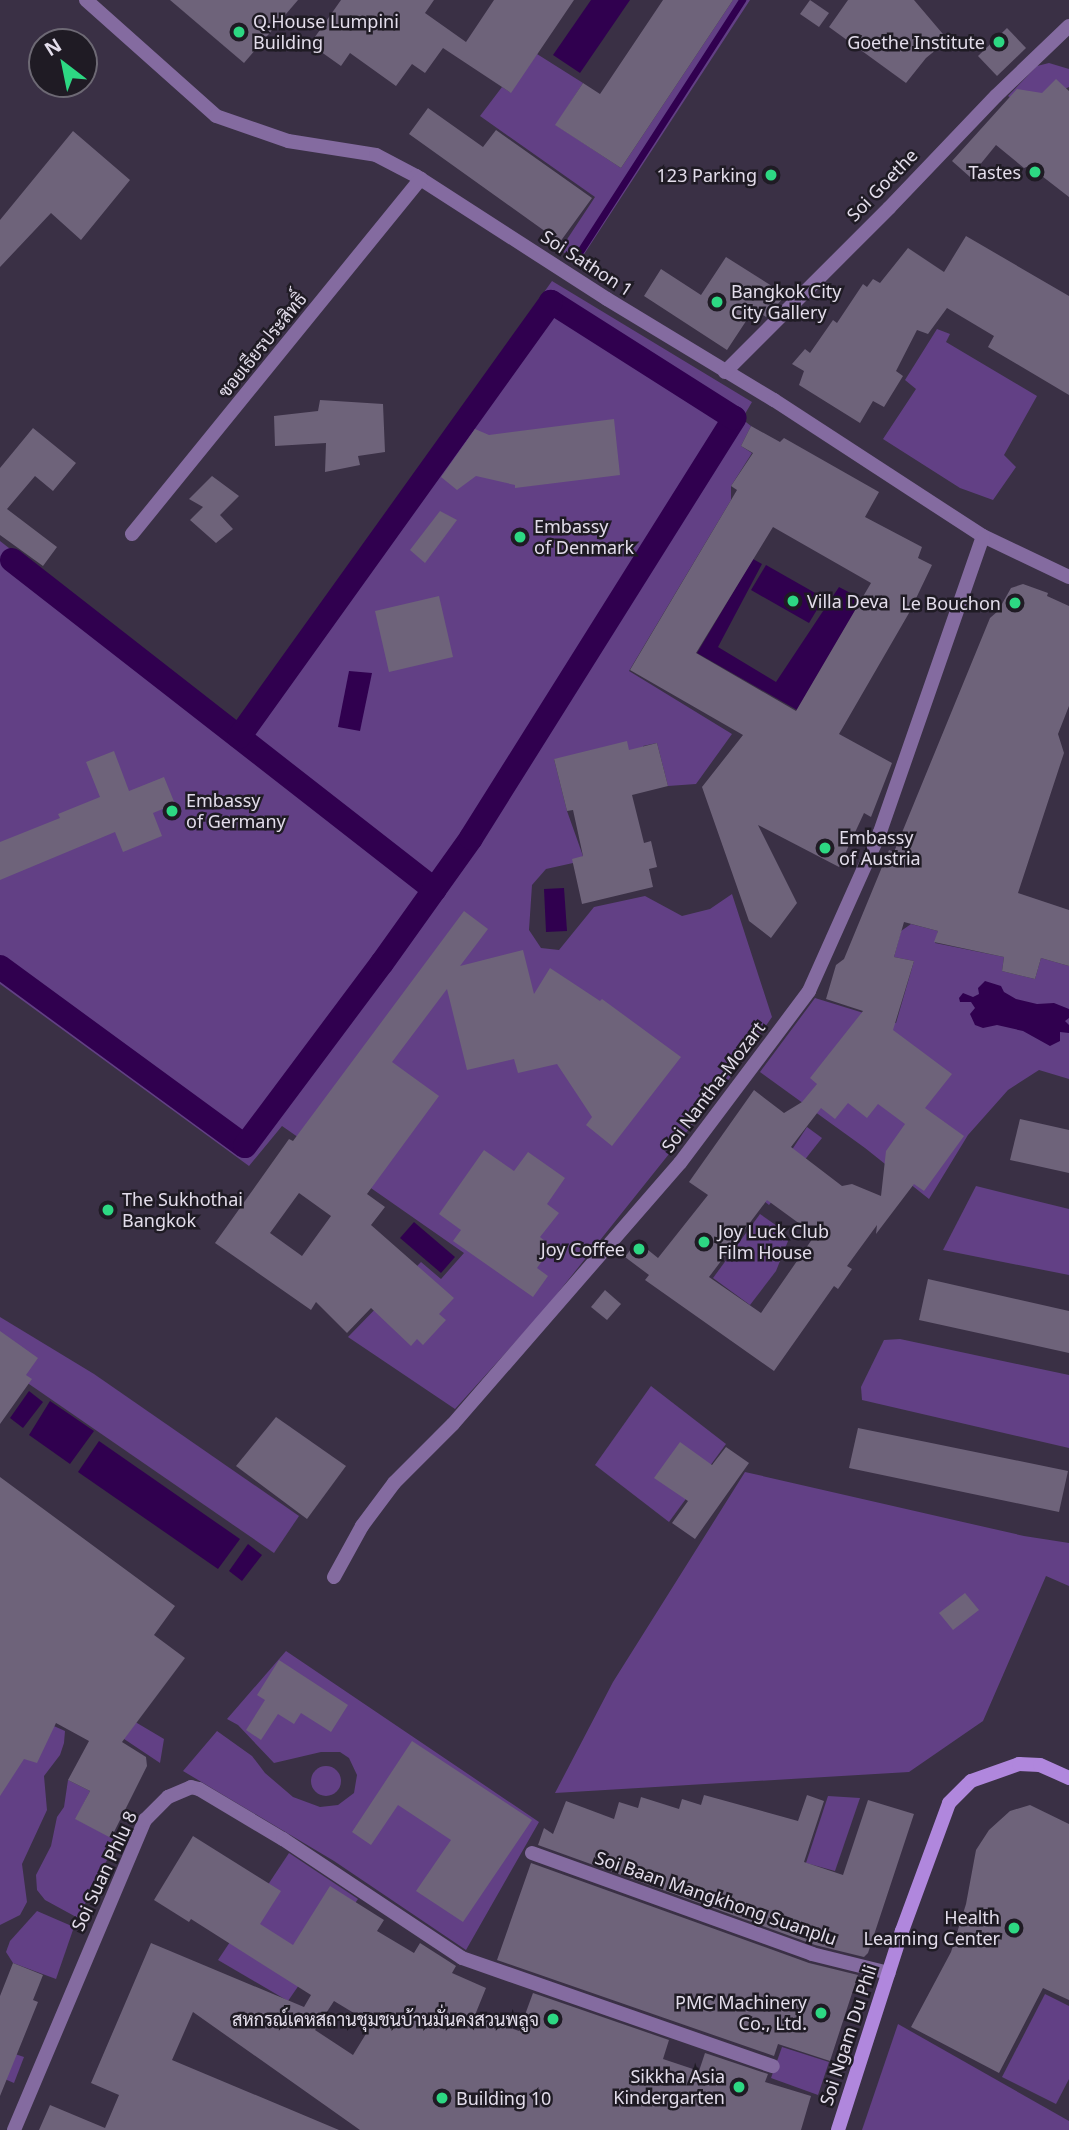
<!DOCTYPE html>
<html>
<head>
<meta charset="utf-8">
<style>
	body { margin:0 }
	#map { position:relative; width:1069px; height:2130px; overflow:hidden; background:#3a3045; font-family:"Noto Sans",Sarabun,sans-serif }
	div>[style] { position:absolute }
	.green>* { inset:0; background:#624085 }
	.round { border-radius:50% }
	.water>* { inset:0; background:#30004f }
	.stream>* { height:7px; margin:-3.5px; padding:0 3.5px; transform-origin:3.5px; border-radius:3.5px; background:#30004f }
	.canal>* { height:24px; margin:-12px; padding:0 12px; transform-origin:12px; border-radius:12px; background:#30004f }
	.building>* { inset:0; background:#6e637a }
	.street>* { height:14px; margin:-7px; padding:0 7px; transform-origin:7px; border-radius:7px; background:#846ba0 }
	.secondary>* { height:14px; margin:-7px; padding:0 7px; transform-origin:7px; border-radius:7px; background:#b087dd }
	.dots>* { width:19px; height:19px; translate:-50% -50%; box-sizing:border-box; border:4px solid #1f1b24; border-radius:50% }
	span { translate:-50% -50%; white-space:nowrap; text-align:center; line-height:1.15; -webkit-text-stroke:5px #1f1b24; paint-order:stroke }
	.poi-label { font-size:18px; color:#e3ddeb }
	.left { translate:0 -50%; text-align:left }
	.right { translate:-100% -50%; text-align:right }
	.street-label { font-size:18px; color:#e3ddeb }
	.north { position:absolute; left:28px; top:28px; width:70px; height:70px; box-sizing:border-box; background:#1f1b24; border:2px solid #6d6974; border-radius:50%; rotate:328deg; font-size:19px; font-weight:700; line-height:28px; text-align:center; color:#e3ddeb }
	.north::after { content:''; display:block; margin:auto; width:24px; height:32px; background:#2dd883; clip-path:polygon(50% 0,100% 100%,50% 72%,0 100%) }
</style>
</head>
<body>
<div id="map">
	<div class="green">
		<i style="clip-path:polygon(733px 0,750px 0,579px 262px,560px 250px,595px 197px,480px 116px,502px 87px,510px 92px,537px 54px,583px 83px,556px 125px,621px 168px)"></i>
		<i style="clip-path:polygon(1049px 63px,1069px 69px,1069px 87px,1025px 107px,1008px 96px,1037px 66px)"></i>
		<i style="clip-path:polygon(552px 281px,752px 402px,742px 419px,751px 426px,741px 446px,752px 453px,731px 486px,731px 500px,629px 671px,732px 734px,696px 784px,668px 786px,657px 743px,643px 746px,645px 756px,554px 759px,567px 811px,583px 856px,573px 863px,546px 869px,532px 885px,529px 930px,541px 948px,559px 950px,594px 907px,645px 896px,682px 916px,710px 909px,732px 894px,772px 1017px,729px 1079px,545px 1309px,455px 1409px,348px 1337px,421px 1262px,441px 1279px,464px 1253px,282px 1126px,249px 1166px,0 984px,0 541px,235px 725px)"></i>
		<i style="clip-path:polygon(937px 329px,950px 334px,946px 342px,1037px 396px,1004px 455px,1016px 467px,993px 500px,960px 488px,883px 439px,916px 389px,905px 380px)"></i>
		<i style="clip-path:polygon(911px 924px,938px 931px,935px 943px,1004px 957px,1002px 971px,1035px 979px,1041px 958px,1069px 966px,1069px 1079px,1039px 1070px,1008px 1090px,968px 1135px,929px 1199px,865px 1148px,760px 1072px,815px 998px,896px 1023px,914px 961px,894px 957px,901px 931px)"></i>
		<i style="clip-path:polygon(807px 1127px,822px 1138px,769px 1205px,760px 1198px)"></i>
		<i style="clip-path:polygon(976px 1186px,1069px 1209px,1069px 1275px,943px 1250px)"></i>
		<i style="clip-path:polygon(760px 1214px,780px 1228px,788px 1241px,776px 1271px,750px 1305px,713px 1278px)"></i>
		<i style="clip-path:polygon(0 1317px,94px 1374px,299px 1516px,274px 1553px,0 1364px)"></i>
		<i style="clip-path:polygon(900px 1339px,1069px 1375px,1069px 1448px,862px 1400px,861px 1387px,884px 1340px)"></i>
		<i style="clip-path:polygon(651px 1386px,726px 1444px,669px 1522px,595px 1465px)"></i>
		<i style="clip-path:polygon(745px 1472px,1024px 1536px,1069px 1543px,1069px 1586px,1046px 1576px,983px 1721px,909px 1772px,555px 1793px,613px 1682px)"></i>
		<i style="clip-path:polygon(0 1623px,137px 1723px,164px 1739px,160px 1763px,0 1656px)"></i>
		<i style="clip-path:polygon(286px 1651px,539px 1822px,466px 1950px,334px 1861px,183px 1771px,217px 1731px,252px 1756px,265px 1773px,293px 1797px,320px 1807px,338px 1805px,354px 1793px,357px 1775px,349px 1758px,340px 1752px,321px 1752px,274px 1763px,238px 1725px,227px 1719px)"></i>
		<i style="clip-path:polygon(47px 1723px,65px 1731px,64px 1743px,60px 1755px,44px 1776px,47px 1810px,22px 1864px,27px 1902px,20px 1915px,0 1925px,0 1732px)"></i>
		<i class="round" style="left:311px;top:1766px;width:30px;height:30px"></i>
		<i style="clip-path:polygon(68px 1780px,90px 1791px,76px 1819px,117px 1840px,78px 1918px,45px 1900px,37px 1890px,36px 1875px,51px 1846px,57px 1817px,64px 1807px)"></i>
		<i style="clip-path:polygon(828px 1796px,860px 1798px,835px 1871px,806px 1863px)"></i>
		<i style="clip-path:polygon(289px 1853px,358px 1899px,288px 2001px,218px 1960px)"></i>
		<i style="clip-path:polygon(37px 1911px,74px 1927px,56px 1979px,13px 1963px,6px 1952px,10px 1941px)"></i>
		<i style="clip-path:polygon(1045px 1994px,1069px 2006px,1069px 2079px,1056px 2104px,1002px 2077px)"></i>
		<i style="clip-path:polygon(898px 2024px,1069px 2121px,1069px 2130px,862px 2130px)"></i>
		<i style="clip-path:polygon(782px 2047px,829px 2062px,818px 2095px,771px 2078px)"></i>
		<i style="clip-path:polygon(0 2049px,24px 2057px,14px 2083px,0 2077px)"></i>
	</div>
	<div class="water">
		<i style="clip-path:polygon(591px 0,630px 0,580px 73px,553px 55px)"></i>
		<i style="clip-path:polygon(753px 559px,762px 564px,718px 647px,776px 682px,839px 587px,862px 599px,797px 710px,697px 653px)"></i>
		<i style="clip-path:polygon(766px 565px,824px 598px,809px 623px,751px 590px)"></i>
		<i style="clip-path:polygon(349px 671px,372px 673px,360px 731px,338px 727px)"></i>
		<i style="clip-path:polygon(564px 888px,567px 931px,546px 932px,544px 889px)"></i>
		<i style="clip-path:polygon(985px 981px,1001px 986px,1004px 992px,1016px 999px,1037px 1004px,1054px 1003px,1069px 1009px,1069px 1018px,1065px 1021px,1069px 1025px,1069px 1033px,1060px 1032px,1060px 1041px,1050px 1046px,1023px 1031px,997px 1025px,983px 1028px,975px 1025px,970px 1014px,975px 1008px,971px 1002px,960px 1002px,959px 998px,963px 993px,973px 997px,979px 994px,978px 988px)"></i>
		<i style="clip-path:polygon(414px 1222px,455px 1257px,441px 1273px,400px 1238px)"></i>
		<i style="clip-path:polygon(29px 1391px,43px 1402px,23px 1428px,10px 1418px)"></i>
		<i style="clip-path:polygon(50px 1401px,94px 1431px,70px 1464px,29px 1435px)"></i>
		<i style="clip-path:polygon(99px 1441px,240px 1539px,218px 1569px,78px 1472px)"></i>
		<i style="clip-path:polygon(248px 1544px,262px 1555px,242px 1581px,229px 1571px)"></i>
	</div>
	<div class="stream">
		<i style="left:577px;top:256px;width:305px;rotate:-57.2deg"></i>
	</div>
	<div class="canal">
		<i style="left:12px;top:560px;width:536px;rotate:37.96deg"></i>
		<i style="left:0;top:967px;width:303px;rotate:36.2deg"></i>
		<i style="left:245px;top:1146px;width:229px;rotate:-53.2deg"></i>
		<i style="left:382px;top:963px;width:153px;rotate:-54.5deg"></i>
		<i style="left:471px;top:838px;width:496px;rotate:-57.9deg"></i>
		<i style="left:734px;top:418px;width:217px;rotate:-147.6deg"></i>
		<i style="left:551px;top:302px;width:535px;rotate:125.65deg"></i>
	</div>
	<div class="building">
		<i style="clip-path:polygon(170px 0,298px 0,244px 63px)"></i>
		<i style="clip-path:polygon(341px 0,434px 0,425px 13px,466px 42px,494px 0,574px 0,511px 93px,443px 48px,425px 73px,412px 64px,396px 86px,350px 53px,341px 66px,310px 44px)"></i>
		<i style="clip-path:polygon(663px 0,733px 0,621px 168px,555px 125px,583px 83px,600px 94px)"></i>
		<i style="clip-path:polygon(810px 0,829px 13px,819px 27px,800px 14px)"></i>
		<i style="clip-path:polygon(848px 0,914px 0,948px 40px,926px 58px,906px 83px,829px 27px)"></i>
		<i style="clip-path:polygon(1007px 28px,1026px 48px,997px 76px,978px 56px)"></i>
		<i style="clip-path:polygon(1056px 79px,1069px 91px,1069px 197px,1029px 166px,1024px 168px,996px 145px,970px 177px,952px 161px,1017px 89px,1042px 93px)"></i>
		<i style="clip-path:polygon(428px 108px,483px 147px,496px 130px,592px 198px,560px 242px,409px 134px)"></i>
		<i style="clip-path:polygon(73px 131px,130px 180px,81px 240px,51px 213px,0 267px,0 220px)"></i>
		<i style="clip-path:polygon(966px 236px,1069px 296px,1069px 395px,988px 347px,994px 336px,947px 308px,928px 334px,917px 330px,896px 371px,903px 376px,884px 407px,873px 401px,860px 423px,799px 385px,804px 371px,792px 364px,805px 349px,810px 353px,833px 320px,837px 323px,863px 284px,867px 287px,873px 279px,880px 283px,908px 248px,944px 272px)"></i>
		<i style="clip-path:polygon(726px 257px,786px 295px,766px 317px,754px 309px,727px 350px,644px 296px,661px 269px,701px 295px)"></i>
		<i style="clip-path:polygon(320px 400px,383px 404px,385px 452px,358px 456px,360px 465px,325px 472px,326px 443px,275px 446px,274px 416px,318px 411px)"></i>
		<i style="clip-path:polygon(614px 419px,620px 475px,515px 488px,515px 485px,476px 476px,457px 490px,441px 477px,475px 429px,489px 435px)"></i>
		<i style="clip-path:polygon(evenodd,751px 426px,780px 442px,784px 438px,879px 492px,865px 517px,922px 547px,918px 558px,932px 565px,909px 613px,839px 734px,892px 763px,871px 817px,864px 813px,839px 867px,758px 825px,797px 903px,771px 938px,749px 921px,702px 787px,743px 735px,630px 670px,737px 490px,731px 486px,753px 453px,741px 446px,751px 426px,773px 527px,871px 583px,796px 711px,696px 653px,773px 527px)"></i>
		<i style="clip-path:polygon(33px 428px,76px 463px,53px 491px,35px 476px,7px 509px,57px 547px,43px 566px,0 535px,0 468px)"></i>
		<i style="clip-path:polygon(212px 476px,239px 496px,220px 515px,233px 529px,216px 543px,190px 520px,203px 507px,189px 499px)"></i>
		<i style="clip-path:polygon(440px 511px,457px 520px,425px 563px,410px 550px)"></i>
		<i style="clip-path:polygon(evenodd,1023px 584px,1048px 593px,1047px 596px,1069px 606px,1069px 706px,1058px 734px,1064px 753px,1018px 893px,1069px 910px,1069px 966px,1041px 958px,1035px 979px,1002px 971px,1004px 957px,934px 942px,938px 931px,904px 922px,894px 957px,914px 961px,893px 1030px,952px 1074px,925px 1108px,964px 1136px,924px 1191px,914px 1184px,876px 1234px,877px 1225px,847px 1266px,852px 1269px,838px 1289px,834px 1286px,774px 1371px,645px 1280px,649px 1275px,625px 1257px,637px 1241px,658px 1258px,708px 1195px,689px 1182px,754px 1090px,784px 1113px,802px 1102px,817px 1084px,810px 1078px,863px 1011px,826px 999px,836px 965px,844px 959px,889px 850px,894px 852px,990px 618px,998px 611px,1011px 588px,1023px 584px,848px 1103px,867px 1118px,878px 1104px,905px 1124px,886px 1151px,881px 1196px,852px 1184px,842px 1186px,791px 1147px,821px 1108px,835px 1119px,848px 1103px,1023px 584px,767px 1200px,815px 1235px,761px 1313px,709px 1277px,767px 1200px)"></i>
		<i style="clip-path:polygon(439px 596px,453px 657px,389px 672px,375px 611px)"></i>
		<i style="clip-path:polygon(627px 741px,629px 750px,657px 743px,668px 786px,632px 795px,644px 843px,651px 841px,657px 867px,649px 869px,653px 887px,582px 904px,572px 859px,583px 856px,573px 810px,567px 811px,554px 759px)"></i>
		<i style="clip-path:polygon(114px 751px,129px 791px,164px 777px,175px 804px,153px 813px,162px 836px,123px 852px,115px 832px,0 880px,0 842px,60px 818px,58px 814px,100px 797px,86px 762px)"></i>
		<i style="clip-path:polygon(evenodd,464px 911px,488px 929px,460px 966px,523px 950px,534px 994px,550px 968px,600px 1001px,602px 999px,681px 1057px,612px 1146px,586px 1125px,592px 1117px,557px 1064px,518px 1073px,514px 1059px,467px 1070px,447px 989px,392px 1062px,439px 1096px,367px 1194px,385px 1207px,371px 1225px,454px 1298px,439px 1314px,446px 1320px,423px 1345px,417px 1339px,411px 1346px,371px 1308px,347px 1333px,316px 1302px,311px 1310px,215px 1243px,289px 1139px,293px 1141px,464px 911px,299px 1193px,331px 1216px,302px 1256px,270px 1233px,299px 1193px)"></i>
		<i style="clip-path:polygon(1020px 1119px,1069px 1130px,1069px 1173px,1010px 1160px)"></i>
		<i style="clip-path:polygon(484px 1150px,514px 1171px,528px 1152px,565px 1178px,547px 1204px,559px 1213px,540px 1237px,552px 1247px,537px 1268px,548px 1276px,533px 1297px,453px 1241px,461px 1230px,439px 1214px)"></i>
		<i style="clip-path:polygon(928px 1279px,1069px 1311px,1069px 1353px,919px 1320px)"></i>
		<i style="clip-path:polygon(605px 1290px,621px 1304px,607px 1320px,591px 1307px)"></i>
		<i style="clip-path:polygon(0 1331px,38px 1358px,26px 1375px,32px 1379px,0 1424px)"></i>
		<i style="clip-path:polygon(276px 1417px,346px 1466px,307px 1519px,236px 1466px)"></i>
		<i style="clip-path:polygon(858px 1428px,1068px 1471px,1059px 1512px,849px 1468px)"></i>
		<i style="clip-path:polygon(680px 1442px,712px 1465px,726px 1447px,749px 1463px,695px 1539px,672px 1523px,688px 1501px,654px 1478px)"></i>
		<i style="clip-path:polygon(0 1477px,175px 1606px,154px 1635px,185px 1658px,122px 1742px,146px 1757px,147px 1766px,111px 1838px,75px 1819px,90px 1791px,68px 1780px,89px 1741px,56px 1723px,37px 1763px,24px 1759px,0 1796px)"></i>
		<i style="clip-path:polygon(965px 1593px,979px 1610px,953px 1630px,939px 1613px)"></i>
		<i style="clip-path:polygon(279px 1660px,348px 1705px,331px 1732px,301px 1713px,294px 1724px,278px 1714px,261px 1740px,246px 1730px,265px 1700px,257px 1695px)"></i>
		<i style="clip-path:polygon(412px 1741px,532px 1820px,463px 1922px,416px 1891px,451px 1840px,398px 1805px,371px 1845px,352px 1832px)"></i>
		<i style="clip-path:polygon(704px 1795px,798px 1821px,807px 1795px,824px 1801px,804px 1862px,843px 1875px,868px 1800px,914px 1814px,868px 1953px,864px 1957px,815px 1945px,538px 1845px,544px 1828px,553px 1834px,566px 1801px,614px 1819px,619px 1802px,638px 1808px,641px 1797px,679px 1809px,682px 1799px,701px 1805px)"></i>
		<i style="clip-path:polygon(1030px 1805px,1069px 1824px,1069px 2000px,1043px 1988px,999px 2073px,911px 2027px,951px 1952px,966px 1904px,976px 1850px,989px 1830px,1010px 1811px)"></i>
		<i style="clip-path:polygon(evenodd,193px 1836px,281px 1891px,260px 1924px,293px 1945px,330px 1886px,384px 1920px,377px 1931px,414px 1953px,420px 1943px,456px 1966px,452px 1973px,486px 1988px,475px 2015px,519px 2031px,533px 1993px,669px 2040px,663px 2059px,699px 2071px,705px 2053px,768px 2074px,765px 2082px,811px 2096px,801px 2130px,360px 2130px,193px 2012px,172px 2060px,339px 2130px,39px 2130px,50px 2105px,105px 2128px,119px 2095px,91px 2083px,151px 1943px,304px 2007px,311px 1995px,191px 1919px,189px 1922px,154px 1900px,193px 1836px,334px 2001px,372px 2024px,353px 2055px,315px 2030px,334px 2001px)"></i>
		<i style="clip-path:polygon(531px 1863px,809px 1963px,858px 1975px,830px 2061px,778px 2044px,774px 2056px,497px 1960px)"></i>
		<i style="clip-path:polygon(13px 1963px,43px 1975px,33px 2000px,38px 2002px,0 2096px,0 1996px)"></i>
	</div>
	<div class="street">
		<i style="left:86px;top:0;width:174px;rotate:41.7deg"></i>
		<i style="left:216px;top:116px;width:76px;rotate:19.1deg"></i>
		<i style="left:288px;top:141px;width:89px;rotate:9deg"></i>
		<i style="left:376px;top:155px;width:45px;rotate:27.7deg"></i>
		<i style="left:416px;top:176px;width:227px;rotate:32.8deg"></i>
		<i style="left:607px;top:299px;width:195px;rotate:31.2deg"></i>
		<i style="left:774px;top:400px;width:249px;rotate:33.1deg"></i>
		<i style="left:983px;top:536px;width:95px;rotate:25.5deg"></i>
		<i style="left:725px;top:372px;width:232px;rotate:-45deg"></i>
		<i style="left:889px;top:208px;width:155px;rotate:-46.3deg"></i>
		<i style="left:996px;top:96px;width:101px;rotate:-43.8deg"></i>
		<i style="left:132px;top:534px;width:458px;rotate:-50.9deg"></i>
		<i style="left:334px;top:1577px;width:58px;rotate:-61.2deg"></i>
		<i style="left:362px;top:1526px;width:54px;rotate:-53.3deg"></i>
		<i style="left:394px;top:1483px;width:83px;rotate:-45deg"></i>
		<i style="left:453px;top:1424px;width:346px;rotate:-49deg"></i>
		<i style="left:680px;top:1163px;width:215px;rotate:-53.1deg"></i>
		<i style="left:809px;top:991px;width:174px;rotate:-65.9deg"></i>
		<i style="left:880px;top:832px;width:313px;rotate:-70.8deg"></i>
		<i style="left:532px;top:1853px;width:298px;rotate:19.8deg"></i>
		<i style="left:812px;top:1954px;width:79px;rotate:13.9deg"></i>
		<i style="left:14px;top:2130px;width:337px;rotate:-67.1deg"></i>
		<i style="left:145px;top:1820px;width:33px;rotate:-45deg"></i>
		<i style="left:168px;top:1797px;width:25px;rotate:-23deg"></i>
		<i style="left:191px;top:1787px;width:8px;rotate:14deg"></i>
		<i style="left:199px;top:1789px;width:98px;rotate:30.8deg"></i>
		<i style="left:283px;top:1839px;width:215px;rotate:33.6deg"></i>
		<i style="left:462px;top:1958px;width:329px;rotate:19.2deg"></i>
	</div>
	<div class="secondary">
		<i style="left:838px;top:2130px;width:209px;rotate:-72.2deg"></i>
		<i style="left:902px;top:1931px;width:136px;rotate:-69.8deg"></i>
		<i style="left:949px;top:1803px;width:31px;rotate:-45deg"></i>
		<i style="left:971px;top:1781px;width:51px;rotate:-19.5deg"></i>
		<i style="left:1019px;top:1764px;width:21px;rotate:3deg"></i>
		<i style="left:1040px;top:1765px;width:32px;rotate:24deg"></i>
	</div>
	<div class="dots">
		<i style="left:239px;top:32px;background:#2dd883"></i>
		<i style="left:999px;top:42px;background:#2dd883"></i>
		<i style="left:1035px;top:172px;background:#2dd883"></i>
		<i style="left:771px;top:175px;background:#2dd883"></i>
		<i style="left:717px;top:302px;background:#2dd883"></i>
		<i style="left:520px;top:537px;background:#2dd883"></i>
		<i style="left:793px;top:601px;background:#2dd883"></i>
		<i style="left:1015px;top:603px;background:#2dd883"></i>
		<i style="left:172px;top:811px;background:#2dd883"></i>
		<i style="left:825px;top:848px;background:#2dd883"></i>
		<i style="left:108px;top:1210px;background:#2dd883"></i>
		<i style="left:704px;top:1242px;background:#2dd883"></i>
		<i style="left:639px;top:1249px;background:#2dd883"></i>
		<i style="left:1014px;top:1928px;background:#2dd883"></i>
		<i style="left:821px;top:2013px;background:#2dd883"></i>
		<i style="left:553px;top:2019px;background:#2dd883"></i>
		<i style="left:739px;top:2087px;background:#2dd883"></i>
		<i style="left:442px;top:2098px;background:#2dd883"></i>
	</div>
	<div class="poi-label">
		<span class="left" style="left:253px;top:32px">Q.House Lumpini<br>Building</span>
		<span class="right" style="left:985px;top:42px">Goethe Institute</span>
		<span class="right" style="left:1021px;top:172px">Tastes</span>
		<span class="right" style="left:757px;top:175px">123 Parking</span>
		<span class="left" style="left:731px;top:302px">Bangkok City<br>City Gallery</span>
		<span class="left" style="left:534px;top:537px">Embassy<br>of Denmark</span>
		<span class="left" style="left:807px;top:601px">Villa Deva</span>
		<span class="right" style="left:1001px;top:603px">Le Bouchon</span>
		<span class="left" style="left:186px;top:811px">Embassy<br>of Germany</span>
		<span class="left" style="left:839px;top:848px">Embassy<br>of Austria</span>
		<span class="left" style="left:122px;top:1210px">The Sukhothai<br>Bangkok</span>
		<span class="left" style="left:718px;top:1242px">Joy Luck Club<br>Film House</span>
		<span class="right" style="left:625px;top:1249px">Joy Coffee</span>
		<span class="right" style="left:1000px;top:1928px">Health<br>Learning Center</span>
		<span class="right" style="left:807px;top:2013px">PMC Machinery<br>Co., Ltd.</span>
		<span class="right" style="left:539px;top:2019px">สหกรณ์เคหสถานชุมชนบ้านมั่นคงสวนพลูจ</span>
		<span class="right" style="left:725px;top:2087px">Sikkha Asia<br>Kindergarten</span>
		<span class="left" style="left:456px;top:2098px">Building 10</span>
	</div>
	<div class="street-label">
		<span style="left:882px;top:185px;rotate:-46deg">Soi Goethe</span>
		<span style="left:587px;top:263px;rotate:33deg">Soi Sathon 1</span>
		<span style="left:262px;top:345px;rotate:-51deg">ซอยเธียรประสิทธิ์</span>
		<span style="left:713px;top:1087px;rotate:-53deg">Soi Nantha-Mozart</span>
		<span style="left:104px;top:1871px;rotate:-65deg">Soi Suan Phlu 8</span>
		<span style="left:716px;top:1898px;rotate:19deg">Soi Baan Mangkhong Suanplu</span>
		<span style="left:848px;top:2035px;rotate:-72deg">Soi Ngam Du Phli</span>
	</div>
	<div class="north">N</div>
</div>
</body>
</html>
